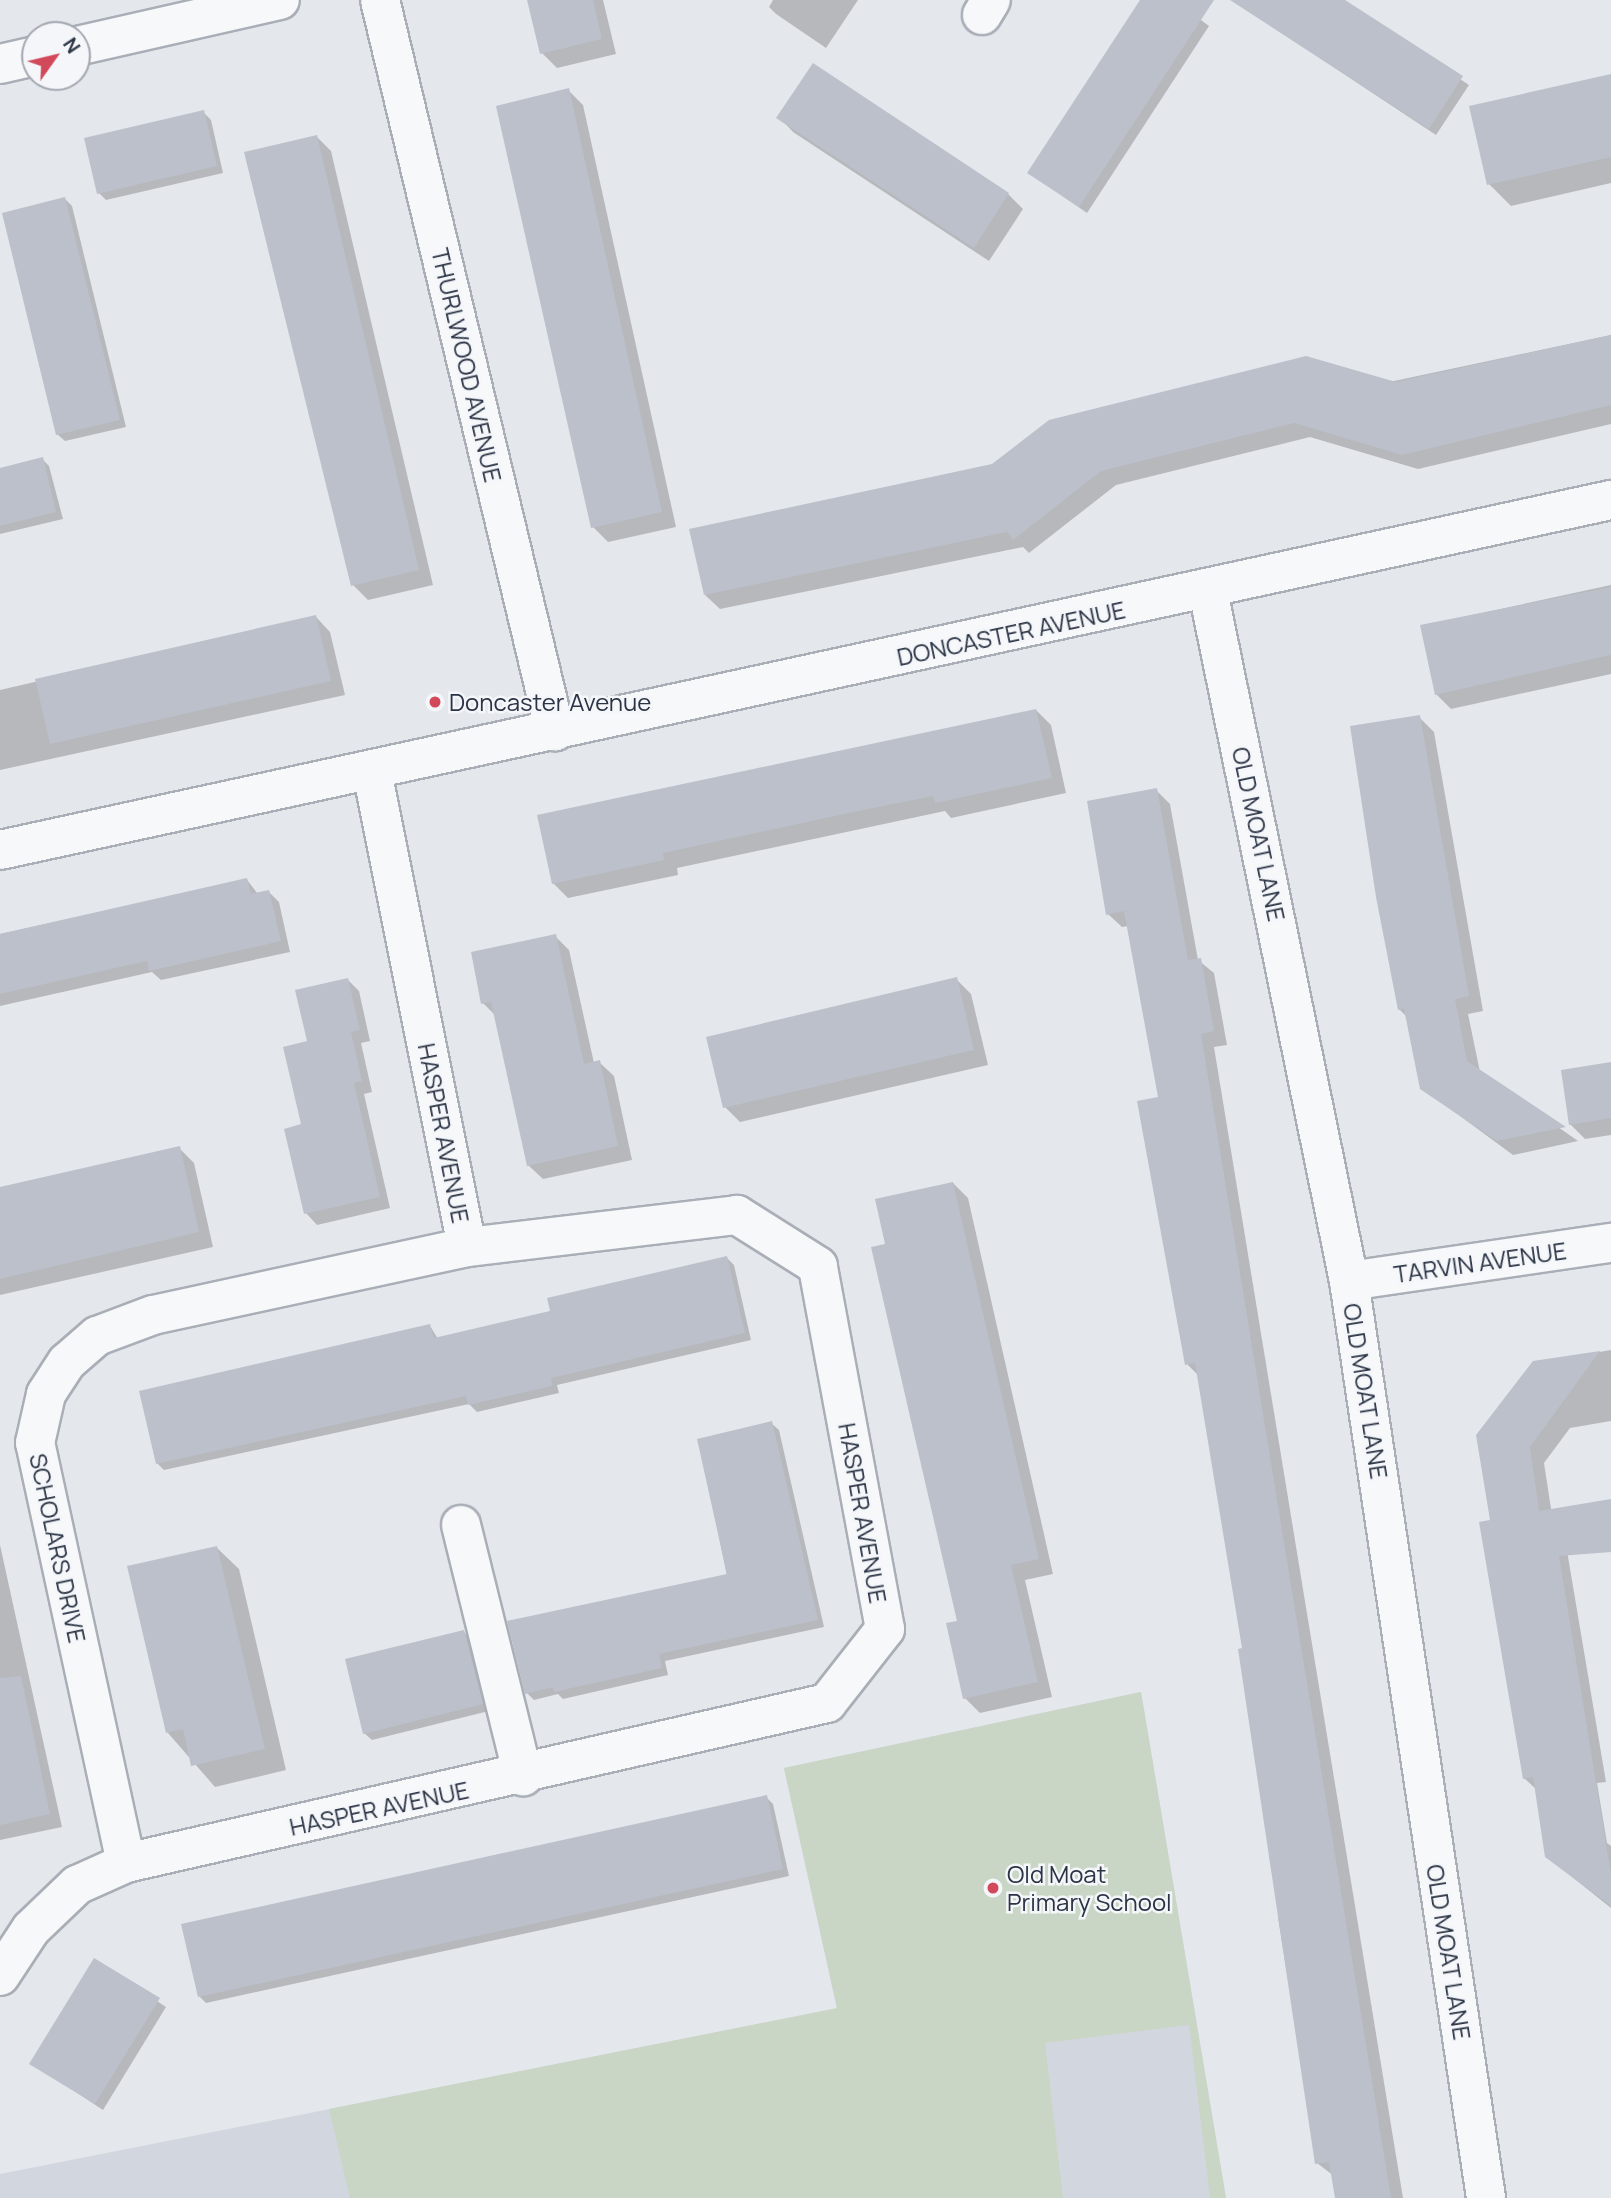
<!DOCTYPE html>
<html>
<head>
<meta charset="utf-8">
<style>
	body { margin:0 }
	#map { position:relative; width:1611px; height:2198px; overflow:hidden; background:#e4e7ec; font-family:Manrope,sans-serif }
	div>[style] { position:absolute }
	.built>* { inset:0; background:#d2d6de }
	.green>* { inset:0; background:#c9d6c5 }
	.shadow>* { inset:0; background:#0003 }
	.building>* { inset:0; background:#bbc0ca }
	.roads { filter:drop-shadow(2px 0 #a9aeb7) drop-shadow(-2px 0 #a9aeb7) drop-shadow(0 2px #a9aeb7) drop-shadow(0 -2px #a9aeb7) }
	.street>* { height:38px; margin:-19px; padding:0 19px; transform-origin:19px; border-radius:19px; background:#f7f8fa }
	.dots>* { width:19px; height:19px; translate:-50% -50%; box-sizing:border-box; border:4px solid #f4f6f9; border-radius:50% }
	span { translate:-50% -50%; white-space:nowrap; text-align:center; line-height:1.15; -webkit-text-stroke:5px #f4f6f9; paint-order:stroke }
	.street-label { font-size:24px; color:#2b3445 }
	.poi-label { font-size:24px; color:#2b3445 }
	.left { translate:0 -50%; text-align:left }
	.north { position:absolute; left:21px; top:21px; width:70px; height:70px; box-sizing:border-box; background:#f4f6f9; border:2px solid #a4a8b1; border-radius:50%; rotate:56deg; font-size:19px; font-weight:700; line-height:28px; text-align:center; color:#2b3445 }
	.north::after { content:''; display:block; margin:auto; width:24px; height:32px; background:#d1495b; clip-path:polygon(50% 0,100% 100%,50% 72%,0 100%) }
</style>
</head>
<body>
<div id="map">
	<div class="built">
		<i style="clip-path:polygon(1141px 1692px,1226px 2198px,0 2198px,0 2174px,837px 2009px,784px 1768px)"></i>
	</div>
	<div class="green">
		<i style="clip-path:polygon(1141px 1692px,1226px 2198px,1210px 2198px,1189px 2025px,1045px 2043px,1063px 2198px,350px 2198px,329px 2109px,837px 2008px,784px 1768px)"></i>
	</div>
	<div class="shadow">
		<i style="clip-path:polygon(529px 0,603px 0,616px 54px,557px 68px,542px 53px)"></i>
		<i style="clip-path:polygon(773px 0,858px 0,826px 48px,776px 14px,769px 7px)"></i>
		<i style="clip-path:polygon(1142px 0,1174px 0,1209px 26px,1087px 213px,1029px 173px)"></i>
		<i style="clip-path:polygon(1232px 0,1342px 0,1469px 85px,1436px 135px)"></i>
		<i style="clip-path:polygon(1611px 75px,1611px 183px,1511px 206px,1489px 184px)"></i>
		<i style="clip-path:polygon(568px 90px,583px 105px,676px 527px,608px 542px,593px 527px)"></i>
		<i style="clip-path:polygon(203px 112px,211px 120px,223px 173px,106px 200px,99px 193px)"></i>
		<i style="clip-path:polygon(779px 117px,1008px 194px,1023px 209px,989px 261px,793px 132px)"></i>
		<i style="clip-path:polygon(316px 136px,331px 151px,433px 585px,368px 600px,353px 585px)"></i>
		<i style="clip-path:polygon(65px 199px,72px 206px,126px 427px,65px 441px,57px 434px)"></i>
		<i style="clip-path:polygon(1611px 335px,1611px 424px,1418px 469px,1310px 437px,1116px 485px,1029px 553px,1023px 547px,720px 609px,705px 595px,993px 466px)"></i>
		<i style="clip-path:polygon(42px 459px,49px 466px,63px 519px,0 534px,0 469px)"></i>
		<i style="clip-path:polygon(1611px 585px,1611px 674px,1451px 709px,1436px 694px,1422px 626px)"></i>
		<i style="clip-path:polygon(316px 617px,330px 632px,345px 695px,0 770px,0 690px)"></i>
		<i style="clip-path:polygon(1036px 710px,1051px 725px,1066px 793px,951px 818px,945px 811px,677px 868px,678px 875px,568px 898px,553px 883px)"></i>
		<i style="clip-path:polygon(1419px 717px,1434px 732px,1483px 1011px,1468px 1014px,1480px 1072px,1578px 1141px,1513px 1155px,1422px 1088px,1407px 1017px,1399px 1009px)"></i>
		<i style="clip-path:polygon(1156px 790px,1170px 804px,1198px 960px,1214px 973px,1227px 1045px,1214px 1047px,1403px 2198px,1337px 2198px,1334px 2176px,1317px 2163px,1278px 1917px,1283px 1917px,1244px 1649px,1199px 1376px,1187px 1364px,1160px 1099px,1128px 926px,1122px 927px,1108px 914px)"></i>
		<i style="clip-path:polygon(247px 880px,258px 894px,269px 892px,279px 902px,290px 952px,161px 980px,152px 972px,0 1006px,0 934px)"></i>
		<i style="clip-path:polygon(555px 936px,569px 950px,594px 1063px,599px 1062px,614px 1076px,632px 1160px,543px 1179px,528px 1165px,495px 1015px,483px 1003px)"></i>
		<i style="clip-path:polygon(956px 979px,971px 994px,988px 1065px,740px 1122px,725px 1107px)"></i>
		<i style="clip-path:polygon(348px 980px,359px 991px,370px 1041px,361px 1043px,372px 1092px,364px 1094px,390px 1208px,317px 1225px,306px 1213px,310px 1043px)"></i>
		<i style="clip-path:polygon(1611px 1064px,1611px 1135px,1585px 1139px,1570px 1124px)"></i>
		<i style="clip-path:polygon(179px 1148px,194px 1163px,213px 1247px,0 1295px,0 1189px)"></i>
		<i style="clip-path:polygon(953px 1183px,968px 1198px,1053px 1574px,1025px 1580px,1052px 1697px,980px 1713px,965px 1698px,959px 1622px,887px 1246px)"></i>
		<i style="clip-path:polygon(727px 1258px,734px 1265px,751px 1340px,557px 1385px,559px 1393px,477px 1412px,469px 1404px,164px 1470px,157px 1463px,430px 1326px,438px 1339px,552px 1313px)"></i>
		<i style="clip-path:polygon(1611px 1350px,1611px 1421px,1570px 1428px,1544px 1463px,1552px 1515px,1563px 1527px,1606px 1782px,1597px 1783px,1607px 1843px,1611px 1846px,1611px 1908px,1547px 1857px,1537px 1790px,1524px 1778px,1492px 1521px,1534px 1363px)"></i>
		<i style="clip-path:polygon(771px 1423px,779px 1430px,824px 1627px,665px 1661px,668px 1675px,563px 1699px,558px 1694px,534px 1700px,527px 1693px,727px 1576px,699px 1440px)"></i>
		<i style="clip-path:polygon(0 1545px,62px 1827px,0 1840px)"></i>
		<i style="clip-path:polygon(217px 1548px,239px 1569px,286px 1770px,215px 1787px,168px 1733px)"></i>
		<i style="clip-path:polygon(464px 1632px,471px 1639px,489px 1711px,372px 1740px,364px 1733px)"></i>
		<i style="clip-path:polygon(766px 1797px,773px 1804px,789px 1876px,206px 2003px,199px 1996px)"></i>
		<i style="clip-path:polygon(95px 1960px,166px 2007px,103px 2110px,32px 2063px)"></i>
	</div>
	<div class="building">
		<i style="clip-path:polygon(527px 0,593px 0,602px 39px,540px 54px)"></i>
		<i style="clip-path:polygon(1140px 0,1214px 0,1079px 207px,1027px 173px)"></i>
		<i style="clip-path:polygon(1230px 0,1345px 0,1463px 76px,1429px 129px)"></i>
		<i style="clip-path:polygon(813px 63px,1009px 193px,974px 248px,776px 118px)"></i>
		<i style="clip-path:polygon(1611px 74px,1611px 157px,1487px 185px,1469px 106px)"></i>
		<i style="clip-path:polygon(569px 88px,662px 512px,591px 528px,496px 106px)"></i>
		<i style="clip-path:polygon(204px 110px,217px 166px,97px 194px,84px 138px)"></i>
		<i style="clip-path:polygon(317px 135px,419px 570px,351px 586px,244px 152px)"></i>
		<i style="clip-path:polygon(65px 197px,120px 420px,56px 435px,2px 213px)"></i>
		<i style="clip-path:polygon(1611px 335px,1611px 405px,1402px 455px,1294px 423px,1101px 471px,1013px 540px,1007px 532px,704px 595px,689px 529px,992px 464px,1049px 420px,1306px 356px,1396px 382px)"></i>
		<i style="clip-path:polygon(43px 457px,56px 512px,0 526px,0 468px)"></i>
		<i style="clip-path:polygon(1611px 587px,1611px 655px,1435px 695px,1420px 625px)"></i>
		<i style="clip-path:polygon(316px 615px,331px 681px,50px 744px,35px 679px)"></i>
		<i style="clip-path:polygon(1036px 709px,1052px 778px,935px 803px,933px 796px,858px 811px,663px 853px,664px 860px,552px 884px,537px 815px)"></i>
		<i style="clip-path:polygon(1420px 715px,1469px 996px,1455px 999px,1467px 1061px,1566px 1127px,1497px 1141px,1420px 1089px,1404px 1009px,1398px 1010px,1376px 897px,1350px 726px)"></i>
		<i style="clip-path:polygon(1157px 788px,1188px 960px,1201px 958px,1214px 1031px,1201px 1034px,1391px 2198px,1335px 2198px,1329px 2162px,1315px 2164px,1238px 1649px,1242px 1648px,1195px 1363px,1185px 1365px,1137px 1101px,1158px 1097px,1124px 911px,1106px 915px,1087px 801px)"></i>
		<i style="clip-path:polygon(247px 878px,251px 894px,269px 890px,281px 941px,149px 971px,147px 961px,0 994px,0 934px)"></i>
		<i style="clip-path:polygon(556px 934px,584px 1064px,600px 1060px,618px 1146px,527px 1166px,491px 1002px,481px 1004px,471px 952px)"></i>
		<i style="clip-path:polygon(957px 977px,974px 1050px,723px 1108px,706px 1037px)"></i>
		<i style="clip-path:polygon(348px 978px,360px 1030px,351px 1032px,362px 1081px,354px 1083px,380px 1197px,304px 1214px,284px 1129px,301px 1124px,283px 1047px,307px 1041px,295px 990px)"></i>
		<i style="clip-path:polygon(1611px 1062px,1611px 1118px,1569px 1125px,1561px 1070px)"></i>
		<i style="clip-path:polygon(180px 1146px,199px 1232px,0 1279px,0 1187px)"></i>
		<i style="clip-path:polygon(953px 1182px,1039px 1559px,1011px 1565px,1038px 1682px,963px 1699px,946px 1623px,957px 1621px,871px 1247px,885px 1244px,875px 1199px)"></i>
		<i style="clip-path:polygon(727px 1256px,745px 1333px,551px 1378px,552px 1386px,468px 1405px,466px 1396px,156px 1464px,139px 1391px,430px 1324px,434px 1338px,550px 1311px,547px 1298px)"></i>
		<i style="clip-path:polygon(1600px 1351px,1530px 1447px,1539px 1511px,1611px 1499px,1611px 1552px,1559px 1556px,1611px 1874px,1611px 1906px,1545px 1857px,1533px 1777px,1523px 1779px,1479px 1522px,1490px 1520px,1476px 1435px,1533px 1361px)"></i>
		<i style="clip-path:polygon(772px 1421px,818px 1620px,659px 1654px,662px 1668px,554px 1692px,553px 1687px,525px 1694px,507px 1621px,727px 1574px,697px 1439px)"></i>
		<i style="clip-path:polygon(217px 1546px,265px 1749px,191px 1766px,183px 1729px,166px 1733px,127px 1566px)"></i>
		<i style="clip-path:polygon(464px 1630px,483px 1704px,363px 1734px,345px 1659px)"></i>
		<i style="clip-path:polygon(21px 1676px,50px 1814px,0 1825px,0 1678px)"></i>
		<i style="clip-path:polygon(767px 1795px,783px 1869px,198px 1997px,181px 1924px)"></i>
		<i style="clip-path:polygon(94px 1958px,160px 1998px,95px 2104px,29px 2064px)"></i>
	</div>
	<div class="roads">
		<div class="street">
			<i style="left:380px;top:0;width:752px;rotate:76.54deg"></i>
			<i style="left:982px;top:15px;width:17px;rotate:-59deg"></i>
			<i style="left:77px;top:46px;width:208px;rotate:-12.8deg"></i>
			<i style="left:0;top:64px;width:36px;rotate:-13deg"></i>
			<i style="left:1208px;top:591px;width:704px;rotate:78.45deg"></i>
			<i style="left:1349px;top:1281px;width:927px;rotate:81.5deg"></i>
			<i style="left:0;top:850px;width:1649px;rotate:-12.26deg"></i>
			<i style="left:1349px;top:1281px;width:265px;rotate:-8.3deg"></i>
			<i style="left:461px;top:1525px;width:259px;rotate:76.1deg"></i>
			<i style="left:126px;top:1863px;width:430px;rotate:-102.2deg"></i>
			<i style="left:35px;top:1443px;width:50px;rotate:-77.3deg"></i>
			<i style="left:46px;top:1394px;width:38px;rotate:-57deg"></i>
			<i style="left:67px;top:1362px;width:40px;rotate:-41deg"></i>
			<i style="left:97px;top:1336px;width:60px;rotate:-20.6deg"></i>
			<i style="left:153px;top:1315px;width:321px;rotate:-12.2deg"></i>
			<i style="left:0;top:1976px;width:56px;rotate:-56.6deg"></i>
			<i style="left:31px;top:1929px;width:64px;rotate:-43.7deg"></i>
			<i style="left:77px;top:1885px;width:54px;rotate:-24.2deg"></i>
			<i style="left:126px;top:1863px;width:719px;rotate:-12.86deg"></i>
			<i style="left:827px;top:1703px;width:94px;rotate:-51.9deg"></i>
			<i style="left:885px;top:1629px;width:369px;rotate:-100.5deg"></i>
			<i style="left:818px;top:1266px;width:96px;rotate:-147.8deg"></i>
			<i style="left:737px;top:1215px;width:272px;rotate:173.2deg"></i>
			<i style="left:467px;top:1247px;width:485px;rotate:-101.3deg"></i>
		</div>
	</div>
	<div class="dots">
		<i style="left:435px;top:702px;background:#d1495b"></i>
		<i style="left:993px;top:1888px;background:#d1495b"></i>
	</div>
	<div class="street-label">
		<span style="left:467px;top:365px;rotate:77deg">THURLWOOD AVENUE</span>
		<span style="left:1011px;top:633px;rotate:-12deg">DONCASTER AVENUE</span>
		<span style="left:1259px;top:834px;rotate:78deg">OLD MOAT LANE</span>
		<span style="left:444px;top:1133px;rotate:79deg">HASPER AVENUE</span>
		<span style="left:1480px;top:1262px;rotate:-8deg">TARVIN AVENUE</span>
		<span style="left:1366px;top:1391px;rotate:81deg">OLD MOAT LANE</span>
		<span style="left:863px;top:1513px;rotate:80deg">HASPER AVENUE</span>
		<span style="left:58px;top:1548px;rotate:78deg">SCHOLARS DRIVE</span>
		<span style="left:379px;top:1808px;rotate:-12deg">HASPER AVENUE</span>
		<span style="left:1449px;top:1952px;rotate:81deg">OLD MOAT LANE</span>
	</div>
	<div class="poi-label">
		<span class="left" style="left:449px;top:702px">Doncaster Avenue</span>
		<span class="left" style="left:1007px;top:1888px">Old Moat<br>Primary School</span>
	</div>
	<div class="north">N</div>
</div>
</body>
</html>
